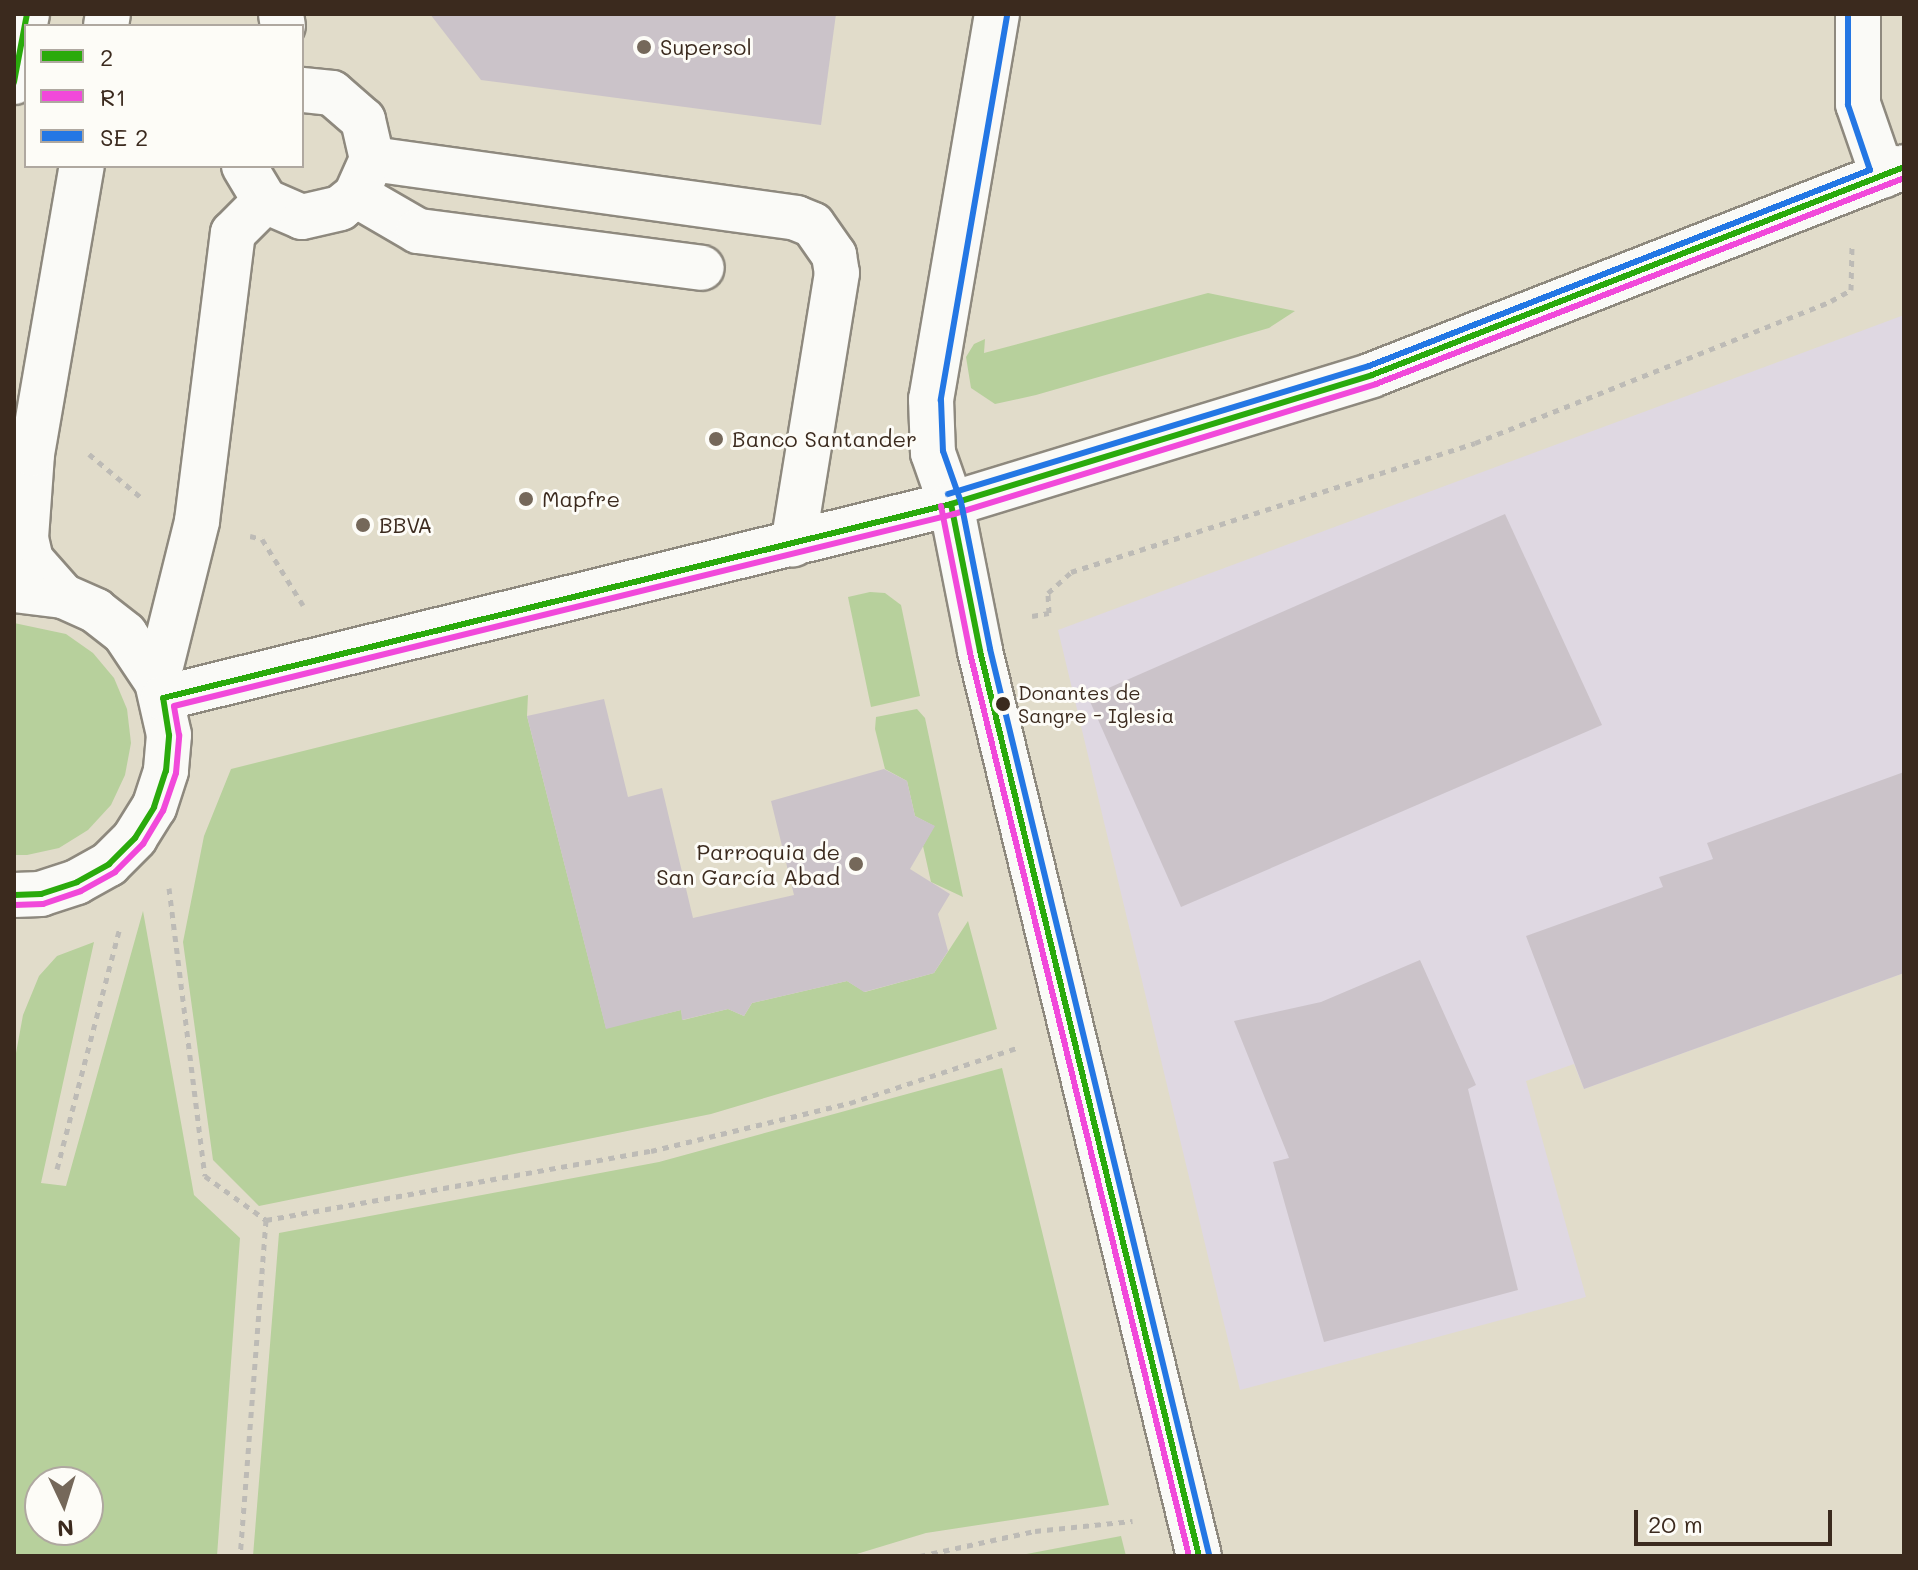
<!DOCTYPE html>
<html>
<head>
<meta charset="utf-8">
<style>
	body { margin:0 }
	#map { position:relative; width:1918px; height:1570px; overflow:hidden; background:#e1dcca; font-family:Mali,sans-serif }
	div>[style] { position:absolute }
	.built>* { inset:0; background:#dfd8e2 }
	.green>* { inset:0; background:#b7d09c }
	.building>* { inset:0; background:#cbc3c9 }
	.path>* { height:5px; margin-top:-2.5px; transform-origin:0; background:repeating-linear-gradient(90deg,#bdbbb6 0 6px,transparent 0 12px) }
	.roads { filter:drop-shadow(2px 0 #8e897e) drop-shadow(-2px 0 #8e897e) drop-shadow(0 2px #8e897e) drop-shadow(0 -2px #8e897e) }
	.minor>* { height:44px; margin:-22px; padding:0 22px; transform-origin:22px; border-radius:22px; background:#fafaf7 }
	.bus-1>* { height:6px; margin:-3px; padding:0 3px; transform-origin:3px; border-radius:3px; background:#2aaa0c }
	.bus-2>* { height:6px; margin:-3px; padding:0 3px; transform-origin:3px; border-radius:3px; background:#f149da }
	.bus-3>* { height:6px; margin:-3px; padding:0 3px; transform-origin:3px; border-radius:3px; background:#2477e4 }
	.dots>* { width:22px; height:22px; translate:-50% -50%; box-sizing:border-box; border:4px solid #fdfcf7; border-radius:50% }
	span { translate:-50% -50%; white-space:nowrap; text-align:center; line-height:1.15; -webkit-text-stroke:6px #fdfcf7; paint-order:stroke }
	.bus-label { font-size:20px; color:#3b2a1e }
	.left { translate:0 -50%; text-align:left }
	.poi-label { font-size:22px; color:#3b2a1e }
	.right { translate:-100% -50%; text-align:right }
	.frame { position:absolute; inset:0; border:16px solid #3b2a1e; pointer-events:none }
	.legend { position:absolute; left:24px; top:24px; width:280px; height:144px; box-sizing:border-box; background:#fdfcf7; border:2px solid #afa8a0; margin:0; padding:10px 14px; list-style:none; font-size:24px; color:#3b2a1e }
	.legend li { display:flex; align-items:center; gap:16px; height:40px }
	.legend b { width:40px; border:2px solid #afa8a0 }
	.north { position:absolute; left:24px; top:1466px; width:80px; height:80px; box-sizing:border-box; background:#fdfcf7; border:2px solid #afa8a0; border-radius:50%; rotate:176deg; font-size:22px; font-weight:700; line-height:32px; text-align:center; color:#3b2a1e }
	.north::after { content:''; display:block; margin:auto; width:28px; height:36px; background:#75685a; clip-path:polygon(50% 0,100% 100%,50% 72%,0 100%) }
	.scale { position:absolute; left:1634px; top:1510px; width:198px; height:36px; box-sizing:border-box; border:4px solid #3b2a1e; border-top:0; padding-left:10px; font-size:24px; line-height:28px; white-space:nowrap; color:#3b2a1e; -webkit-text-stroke:6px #fdfcf7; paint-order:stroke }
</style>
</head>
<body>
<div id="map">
	<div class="built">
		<i style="clip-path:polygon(1904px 315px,1904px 973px,1584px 1089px,1574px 1064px,1526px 1081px,1586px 1297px,1240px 1390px,1058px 630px)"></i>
	</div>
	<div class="green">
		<i style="clip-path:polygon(1208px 293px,1295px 311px,1269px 328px,1036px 395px,995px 404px,971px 388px,966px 357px,974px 344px,985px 339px,984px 353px)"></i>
		<i style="clip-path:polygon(870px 592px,885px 593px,901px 605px,920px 696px,871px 707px,848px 597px)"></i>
		<i style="clip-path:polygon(14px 623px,66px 634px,93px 653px,114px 678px,127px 709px,131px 743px,125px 775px,111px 805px,88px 830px,59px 848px,27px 855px,14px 855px)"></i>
		<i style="clip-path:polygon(528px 695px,527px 716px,606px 1028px,681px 1010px,683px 1020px,728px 1009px,744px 1016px,752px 1003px,847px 981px,865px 992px,934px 973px,968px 921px,997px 1029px,711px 1114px,259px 1206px,213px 1160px,183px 942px,204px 836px,231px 769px)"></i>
		<i style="clip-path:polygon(917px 709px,925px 718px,963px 897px,931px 882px,923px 846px,934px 826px,915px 816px,907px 781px,885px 769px,875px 729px,876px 717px)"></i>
		<i style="clip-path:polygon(evenodd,143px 911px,194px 1195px,240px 1238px,217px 1556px,14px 1556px,14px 1064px,23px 1015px,39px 976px,57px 956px,94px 942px,41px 1183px,66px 1186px,143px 911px,88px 1482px,88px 1530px,40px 1530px,40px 1482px,88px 1482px)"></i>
		<i style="clip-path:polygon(1002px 1068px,1109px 1505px,926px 1533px,850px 1556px,253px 1556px,279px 1233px,659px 1162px)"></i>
		<i style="clip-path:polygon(1121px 1536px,1126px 1556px,1016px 1556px)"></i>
	</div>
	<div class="building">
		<i style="clip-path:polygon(430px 14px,836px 14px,821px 125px,481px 80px)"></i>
		<i style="clip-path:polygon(1505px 514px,1602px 725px,1181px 907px,1088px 697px)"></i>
		<i style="clip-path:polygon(604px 699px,628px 797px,662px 788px,693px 918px,794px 895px,771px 801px,884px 769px,907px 781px,915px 816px,935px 826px,910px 869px,950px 894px,938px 914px,948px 951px,934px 973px,864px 992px,847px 981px,752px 1003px,744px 1016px,728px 1009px,682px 1020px,681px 1010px,606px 1029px,527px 716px)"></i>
		<i style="clip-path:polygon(1904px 772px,1904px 973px,1584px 1089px,1526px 936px,1663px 887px,1659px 877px,1713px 859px,1707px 843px)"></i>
		<i style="clip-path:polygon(1420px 960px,1476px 1085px,1468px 1089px,1518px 1290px,1324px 1342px,1273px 1162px,1289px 1158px,1234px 1021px,1321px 1002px)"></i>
	</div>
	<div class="path">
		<i style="left:89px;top:454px;width:70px;rotate:39.8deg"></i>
		<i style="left:250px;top:536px;width:12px;rotate:14deg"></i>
		<i style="left:262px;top:539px;width:78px;rotate:58.2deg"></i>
		<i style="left:1032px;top:616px;width:17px;rotate:-10deg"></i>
		<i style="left:1049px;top:613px;width:20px;rotate:-93deg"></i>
		<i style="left:1048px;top:593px;width:31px;rotate:-42deg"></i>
		<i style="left:1071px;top:572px;width:424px;rotate:-17.7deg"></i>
		<i style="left:1475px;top:443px;width:383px;rotate:-21.7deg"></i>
		<i style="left:1831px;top:301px;width:23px;rotate:-29deg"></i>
		<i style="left:1851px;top:290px;width:43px;rotate:-88.7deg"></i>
		<i style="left:169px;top:888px;width:290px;rotate:82.9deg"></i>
		<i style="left:205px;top:1176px;width:75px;rotate:35.8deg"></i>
		<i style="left:266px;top:1220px;width:337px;rotate:94.4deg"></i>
		<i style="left:57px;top:1169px;width:250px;rotate:-75.4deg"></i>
		<i style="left:266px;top:1220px;width:391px;rotate:-10.2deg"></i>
		<i style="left:651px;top:1151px;width:205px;rotate:-13.6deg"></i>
		<i style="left:850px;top:1103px;width:175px;rotate:-18.3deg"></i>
		<i style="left:920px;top:1556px;width:118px;rotate:-12.3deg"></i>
		<i style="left:1035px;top:1531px;width:98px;rotate:-5.9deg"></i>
	</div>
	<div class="roads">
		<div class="minor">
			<i style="left:281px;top:14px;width:12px;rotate:81deg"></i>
			<i style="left:997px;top:14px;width:391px;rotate:99.7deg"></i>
			<i style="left:931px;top:399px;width:54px;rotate:87.9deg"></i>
			<i style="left:933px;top:453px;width:54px;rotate:70.6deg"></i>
			<i style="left:951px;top:504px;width:150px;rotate:78.8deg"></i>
			<i style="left:980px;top:651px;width:931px;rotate:76.4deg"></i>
			<i style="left:1858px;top:14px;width:90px;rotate:90deg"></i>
			<i style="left:1858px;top:104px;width:76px;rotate:70.9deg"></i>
			<i style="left:106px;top:26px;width:12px;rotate:-81deg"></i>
			<i style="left:14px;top:82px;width:69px;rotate:-79.2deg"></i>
			<i style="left:372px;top:159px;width:428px;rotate:7.9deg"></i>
			<i style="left:796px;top:218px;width:18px;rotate:22deg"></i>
			<i style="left:813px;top:225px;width:37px;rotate:55deg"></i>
			<i style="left:834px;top:255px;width:18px;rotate:81deg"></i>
			<i style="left:837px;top:273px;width:275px;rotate:99.2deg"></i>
			<i style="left:244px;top:166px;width:41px;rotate:59deg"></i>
			<i style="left:265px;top:201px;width:40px;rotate:23.4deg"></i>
			<i style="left:302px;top:217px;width:39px;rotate:-13deg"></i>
			<i style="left:340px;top:208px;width:21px;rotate:-39deg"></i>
			<i style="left:356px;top:195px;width:39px;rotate:-66deg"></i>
			<i style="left:372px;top:159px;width:40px;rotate:-103deg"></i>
			<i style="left:363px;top:120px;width:41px;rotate:-138.9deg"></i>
			<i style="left:332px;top:93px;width:30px;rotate:-174deg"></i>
			<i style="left:356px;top:195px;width:72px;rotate:30.1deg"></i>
			<i style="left:418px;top:231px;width:286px;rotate:7.4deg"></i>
			<i style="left:14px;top:590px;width:49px;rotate:7deg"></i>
			<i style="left:63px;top:596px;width:36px;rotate:24deg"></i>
			<i style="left:96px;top:611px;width:37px;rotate:38deg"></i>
			<i style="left:125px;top:634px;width:58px;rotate:56.3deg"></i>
			<i style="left:157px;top:682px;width:54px;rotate:77.2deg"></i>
			<i style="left:169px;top:735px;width:36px;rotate:95deg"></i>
			<i style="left:166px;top:771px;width:38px;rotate:108deg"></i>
			<i style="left:154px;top:807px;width:36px;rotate:122deg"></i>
			<i style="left:135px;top:838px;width:37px;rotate:135deg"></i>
			<i style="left:109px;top:864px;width:37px;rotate:151deg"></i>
			<i style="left:77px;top:882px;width:38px;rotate:162deg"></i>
			<i style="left:41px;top:894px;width:27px;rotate:178deg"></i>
			<i style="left:63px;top:596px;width:48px;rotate:-131.6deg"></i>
			<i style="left:31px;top:560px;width:23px;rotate:-103deg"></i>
			<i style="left:26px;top:538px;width:84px;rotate:-85.9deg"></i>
			<i style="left:32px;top:454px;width:292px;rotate:-80.2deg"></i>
			<i style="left:157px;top:682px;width:166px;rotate:-76deg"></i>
			<i style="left:197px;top:521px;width:290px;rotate:-82.9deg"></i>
			<i style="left:233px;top:233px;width:45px;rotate:-45deg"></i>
			<i style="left:163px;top:698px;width:812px;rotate:-13.83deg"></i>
			<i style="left:951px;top:504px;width:440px;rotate:-17deg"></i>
			<i style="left:1372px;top:375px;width:571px;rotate:-21.35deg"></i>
		</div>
	</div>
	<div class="bus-1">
		<i style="left:14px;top:82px;width:69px;rotate:-79.2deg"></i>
		<i style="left:951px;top:504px;width:150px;rotate:78.8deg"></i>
		<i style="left:980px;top:651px;width:931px;rotate:76.4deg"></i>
		<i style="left:14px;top:895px;width:27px;rotate:-2deg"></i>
		<i style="left:41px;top:894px;width:38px;rotate:-18deg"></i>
		<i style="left:77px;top:882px;width:37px;rotate:-29deg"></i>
		<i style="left:109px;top:864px;width:37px;rotate:-45deg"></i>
		<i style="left:135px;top:838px;width:36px;rotate:-58deg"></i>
		<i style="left:154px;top:807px;width:38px;rotate:-72deg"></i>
		<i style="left:166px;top:771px;width:36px;rotate:-85deg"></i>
		<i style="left:169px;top:735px;width:37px;rotate:-99deg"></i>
		<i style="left:163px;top:698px;width:812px;rotate:-13.83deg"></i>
		<i style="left:951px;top:504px;width:440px;rotate:-17deg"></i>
		<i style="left:1372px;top:375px;width:571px;rotate:-21.35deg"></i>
	</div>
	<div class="bus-2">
		<i style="left:941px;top:506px;width:150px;rotate:78.8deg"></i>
		<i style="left:970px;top:653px;width:929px;rotate:76.37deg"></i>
		<i style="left:14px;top:905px;width:29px;rotate:-2deg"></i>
		<i style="left:43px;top:904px;width:40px;rotate:-18.9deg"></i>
		<i style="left:81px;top:891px;width:39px;rotate:-29deg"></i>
		<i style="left:115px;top:872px;width:40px;rotate:-45deg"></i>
		<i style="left:143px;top:844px;width:39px;rotate:-59deg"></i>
		<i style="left:163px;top:811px;width:40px;rotate:-71.1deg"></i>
		<i style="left:176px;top:773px;width:38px;rotate:-85deg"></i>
		<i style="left:179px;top:735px;width:29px;rotate:-100deg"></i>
		<i style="left:174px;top:706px;width:803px;rotate:-13.83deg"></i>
		<i style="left:954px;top:514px;width:442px;rotate:-17.1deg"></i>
		<i style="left:1376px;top:384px;width:567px;rotate:-21.31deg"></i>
	</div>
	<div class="bus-3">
		<i style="left:1007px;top:16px;width:390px;rotate:99.8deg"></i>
		<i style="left:941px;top:400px;width:51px;rotate:87.8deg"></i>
		<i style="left:943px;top:451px;width:54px;rotate:70.6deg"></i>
		<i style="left:961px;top:502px;width:150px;rotate:78.8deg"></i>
		<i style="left:990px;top:649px;width:931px;rotate:76.4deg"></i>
		<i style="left:948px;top:494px;width:440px;rotate:-16.9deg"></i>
		<i style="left:1369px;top:366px;width:538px;rotate:-21.37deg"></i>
		<i style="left:1870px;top:170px;width:69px;rotate:-108.7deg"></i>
		<i style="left:1848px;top:105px;width:91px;rotate:-90deg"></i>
	</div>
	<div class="dots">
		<i style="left:644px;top:47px;background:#75685a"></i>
		<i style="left:716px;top:439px;background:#75685a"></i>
		<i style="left:526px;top:499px;background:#75685a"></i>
		<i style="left:363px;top:525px;background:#75685a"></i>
		<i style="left:1003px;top:704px;background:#3b2a1e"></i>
		<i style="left:856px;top:864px;background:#75685a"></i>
	</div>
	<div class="bus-label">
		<span class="left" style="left:1018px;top:704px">Donantes de<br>Sangre - Iglesia</span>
	</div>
	<div class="poi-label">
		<span class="left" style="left:660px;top:47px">Supersol</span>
		<span class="left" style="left:732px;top:439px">Banco Santander</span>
		<span class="left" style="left:542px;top:499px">Mapfre</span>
		<span class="left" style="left:379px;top:525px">BBVA</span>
		<span class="right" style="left:840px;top:864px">Parroquia de<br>San García Abad</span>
	</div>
	<div class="frame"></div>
	<ul class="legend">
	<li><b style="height:10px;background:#2aaa0c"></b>2</li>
	<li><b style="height:10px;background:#f149da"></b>R1</li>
	<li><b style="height:10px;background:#2477e4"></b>SE 2</li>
	</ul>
	<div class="north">N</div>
	<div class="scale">20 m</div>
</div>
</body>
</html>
